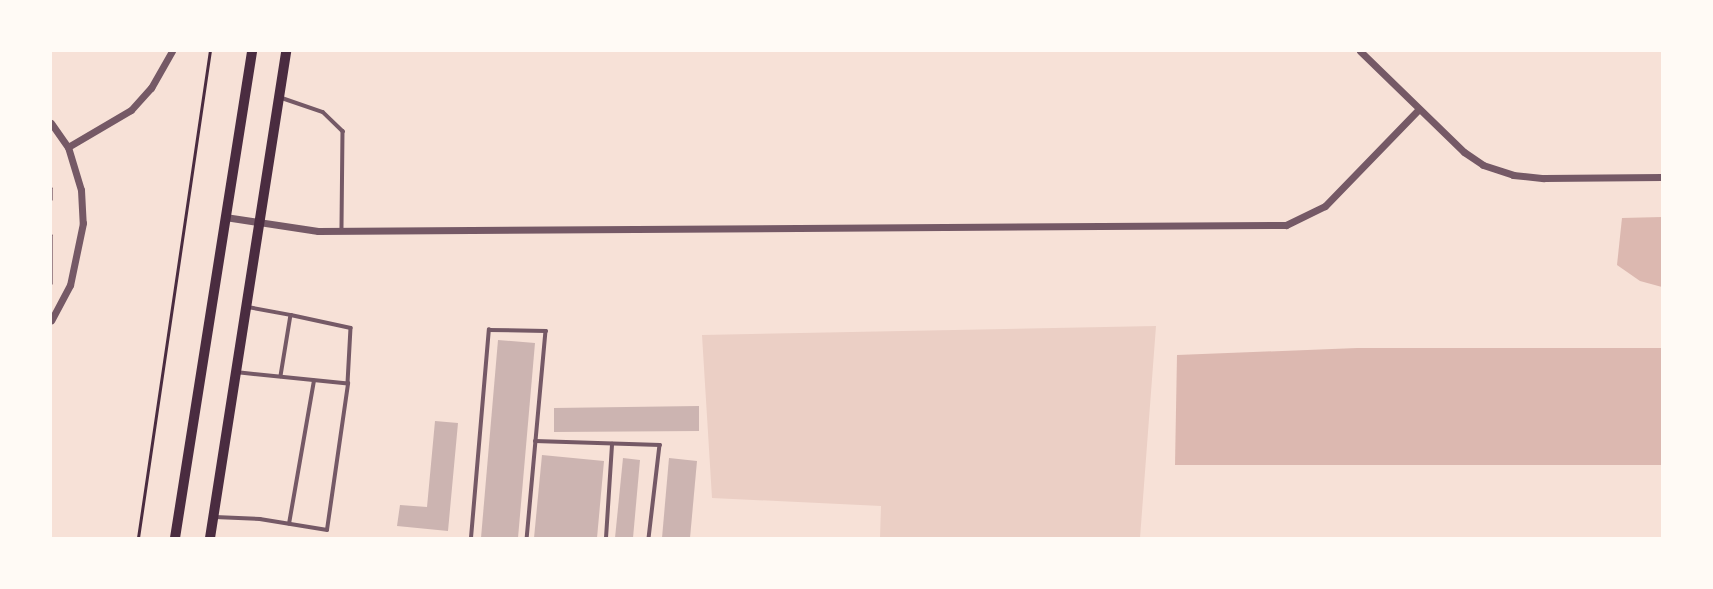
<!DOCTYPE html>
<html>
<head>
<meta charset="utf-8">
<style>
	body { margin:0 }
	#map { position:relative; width:1713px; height:589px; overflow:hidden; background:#f7e1d7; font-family:Arial,sans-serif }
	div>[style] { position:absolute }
	.green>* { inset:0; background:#ebcfc5 }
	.water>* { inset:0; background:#dcb8b0 }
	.building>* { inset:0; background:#ccb4b1 }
	.path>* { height:2.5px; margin:-1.25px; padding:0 1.25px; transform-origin:1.25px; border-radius:1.25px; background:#4a2c40 }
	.service>* { height:3.5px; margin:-1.75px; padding:0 1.75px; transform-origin:1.75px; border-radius:1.75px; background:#755966 }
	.minor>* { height:7px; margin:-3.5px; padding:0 3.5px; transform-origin:3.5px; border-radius:3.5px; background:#755966 }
	.secondary>* { height:10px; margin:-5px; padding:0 5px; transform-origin:5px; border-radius:5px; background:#4a2c40 }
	span { translate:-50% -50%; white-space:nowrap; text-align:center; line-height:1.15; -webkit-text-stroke:7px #fffaf5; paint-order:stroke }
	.frame { position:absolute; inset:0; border:52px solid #fffaf5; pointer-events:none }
</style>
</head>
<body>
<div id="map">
	<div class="green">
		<i style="clip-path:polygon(1156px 326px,1140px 538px,880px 538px,881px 506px,712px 498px,702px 335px)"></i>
	</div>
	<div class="water">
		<i style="clip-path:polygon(1662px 217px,1662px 287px,1640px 281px,1617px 265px,1622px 218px)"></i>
		<i style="clip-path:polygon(1357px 348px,1662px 348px,1662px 465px,1175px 465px,1177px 355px)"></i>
	</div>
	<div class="building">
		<i style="clip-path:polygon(498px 340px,535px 343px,518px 538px,481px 538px)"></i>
		<i style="clip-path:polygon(699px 406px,699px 431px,554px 432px,554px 408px)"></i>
		<i style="clip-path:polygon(435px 421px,458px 423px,448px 531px,397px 526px,400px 505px,427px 507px)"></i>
		<i style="clip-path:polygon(542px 455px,604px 461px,597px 538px,534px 538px)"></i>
		<i style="clip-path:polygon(623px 458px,640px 460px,633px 538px,615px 538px)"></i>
		<i style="clip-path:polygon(669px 458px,697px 461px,690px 538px,662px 538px)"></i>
	</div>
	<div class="path">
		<i style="left:51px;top:188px;width:11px;rotate:90deg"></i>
		<i style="left:51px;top:235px;width:48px;rotate:90deg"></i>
		<i style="left:138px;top:538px;width:492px;rotate:-81.6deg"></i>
	</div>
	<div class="service">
		<i style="left:282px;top:98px;width:43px;rotate:18.9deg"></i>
		<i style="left:323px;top:112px;width:28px;rotate:44deg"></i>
		<i style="left:343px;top:131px;width:99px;rotate:90.6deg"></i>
		<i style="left:248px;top:307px;width:44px;rotate:10.5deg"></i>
		<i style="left:291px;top:315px;width:62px;rotate:99.3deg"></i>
		<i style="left:291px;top:315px;width:61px;rotate:12.2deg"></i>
		<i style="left:351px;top:328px;width:56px;rotate:93.1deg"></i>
		<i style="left:535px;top:441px;width:125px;rotate:1.8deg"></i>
		<i style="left:660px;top:445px;width:94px;rotate:96.7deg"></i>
		<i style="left:215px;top:517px;width:45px;rotate:2.5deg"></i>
		<i style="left:260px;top:519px;width:68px;rotate:9.3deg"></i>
		<i style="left:327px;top:530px;width:148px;rotate:-81.8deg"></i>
		<i style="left:348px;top:384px;width:110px;rotate:-174.2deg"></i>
		<i style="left:289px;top:524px;width:145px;rotate:-80.1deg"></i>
		<i style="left:471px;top:538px;width:209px;rotate:-85.1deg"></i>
		<i style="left:489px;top:330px;width:57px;rotate:1deg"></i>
		<i style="left:546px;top:331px;width:208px;rotate:95.2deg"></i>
		<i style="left:606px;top:538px;width:94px;rotate:-86.3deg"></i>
	</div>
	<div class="minor">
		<i style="left:1360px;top:51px;width:145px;rotate:44.2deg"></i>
		<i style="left:1464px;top:152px;width:23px;rotate:34deg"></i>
		<i style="left:1483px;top:165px;width:32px;rotate:18deg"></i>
		<i style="left:1513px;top:175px;width:31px;rotate:6deg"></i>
		<i style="left:1544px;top:178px;width:118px;rotate:-0.5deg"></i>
		<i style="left:51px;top:123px;width:29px;rotate:55deg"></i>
		<i style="left:68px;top:147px;width:45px;rotate:73.2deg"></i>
		<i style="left:81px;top:190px;width:33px;rotate:87deg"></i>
		<i style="left:83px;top:223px;width:63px;rotate:101.8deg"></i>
		<i style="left:70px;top:285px;width:40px;rotate:118deg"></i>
		<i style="left:68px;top:147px;width:73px;rotate:-30.4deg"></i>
		<i style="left:131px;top:110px;width:30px;rotate:-48deg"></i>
		<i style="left:151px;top:88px;width:43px;rotate:-60.4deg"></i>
		<i style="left:225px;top:217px;width:94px;rotate:8.6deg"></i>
		<i style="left:318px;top:231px;width:968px;rotate:-0.36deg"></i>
		<i style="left:1286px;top:225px;width:43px;rotate:-26deg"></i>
		<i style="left:1325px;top:206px;width:134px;rotate:-45.9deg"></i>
	</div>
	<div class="secondary">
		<i style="left:175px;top:538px;width:493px;rotate:-81deg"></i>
		<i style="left:210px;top:538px;width:493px;rotate:-81.1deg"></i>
	</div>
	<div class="frame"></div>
</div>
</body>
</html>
